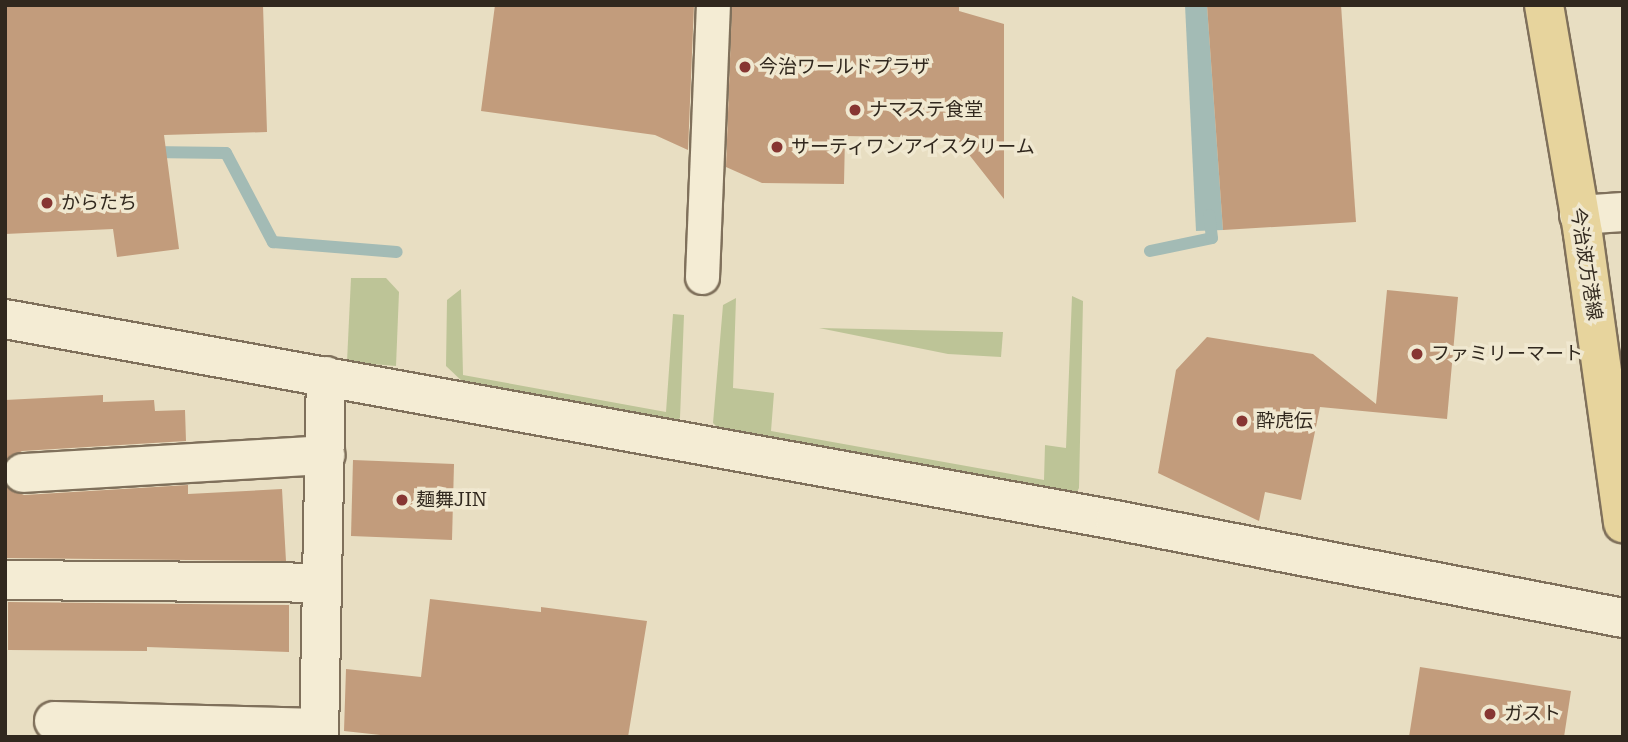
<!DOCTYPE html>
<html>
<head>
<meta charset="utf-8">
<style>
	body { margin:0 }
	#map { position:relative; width:1628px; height:742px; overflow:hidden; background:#e8dec2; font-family:"Roboto Serif","Noto Sans JP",serif }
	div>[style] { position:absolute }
	.green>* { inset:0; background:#bdc497 }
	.water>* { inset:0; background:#a3bbb5 }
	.stream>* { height:12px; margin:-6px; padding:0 6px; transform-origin:6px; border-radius:6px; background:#a3bbb5 }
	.building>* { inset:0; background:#c29c7c }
	.roads { filter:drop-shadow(2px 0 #7f705b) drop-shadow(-2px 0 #7f705b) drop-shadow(0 2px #7f705b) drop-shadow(0 -2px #7f705b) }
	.pedestrian>* { height:33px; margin:-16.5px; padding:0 16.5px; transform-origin:16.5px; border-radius:16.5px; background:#f4ecd4 }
	.minor>* { height:38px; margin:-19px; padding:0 19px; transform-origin:19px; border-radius:19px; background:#f4ecd4 }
	.tertiary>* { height:38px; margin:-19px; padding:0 19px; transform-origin:19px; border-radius:19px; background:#f4ecd4 }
	.primary>* { height:38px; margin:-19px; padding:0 19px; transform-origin:19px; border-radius:19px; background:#e7d49d }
	.dots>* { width:19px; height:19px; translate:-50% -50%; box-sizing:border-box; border:4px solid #f0e8d0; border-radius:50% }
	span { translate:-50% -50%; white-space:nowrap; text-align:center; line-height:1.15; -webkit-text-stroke:7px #f0e8d0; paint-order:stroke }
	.poi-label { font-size:19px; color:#31281e }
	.left { translate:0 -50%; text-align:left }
	.street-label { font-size:19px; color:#31281e }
	.frame { position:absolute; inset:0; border:7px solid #31281e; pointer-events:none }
</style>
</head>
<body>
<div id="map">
	<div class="green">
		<i style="clip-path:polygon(351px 278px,386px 278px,399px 292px,396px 366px,347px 362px)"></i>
		<i style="clip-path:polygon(461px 289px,463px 375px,666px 412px,673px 314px,684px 315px,680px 418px,672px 423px,464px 383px,446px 366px,447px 300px)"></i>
		<i style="clip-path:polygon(1072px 296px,1083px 301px,1079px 488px,1073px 500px,722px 432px,713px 423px,723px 305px,736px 298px,733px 388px,774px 393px,771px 431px,1044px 480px,1045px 445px,1066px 448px)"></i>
		<i style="clip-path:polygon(819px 328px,1003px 332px,1001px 357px,948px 354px)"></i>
	</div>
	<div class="water">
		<i style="clip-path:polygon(1185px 5px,1207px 5px,1223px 230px,1196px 231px)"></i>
	</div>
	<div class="stream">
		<i style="left:150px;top:152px;width:76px;rotate:0.8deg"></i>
		<i style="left:226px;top:153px;width:101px;rotate:62.2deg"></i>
		<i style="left:273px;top:242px;width:124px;rotate:4.6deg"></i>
		<i style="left:1150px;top:251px;width:63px;rotate:-11.8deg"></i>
		<i style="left:1212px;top:238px;width:23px;rotate:-97deg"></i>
	</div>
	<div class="building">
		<i style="clip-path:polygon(5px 5px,263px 5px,267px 132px,164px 135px,179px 249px,117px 257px,113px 229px,5px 234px)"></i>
		<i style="clip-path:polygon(495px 5px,694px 5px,688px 150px,655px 135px,481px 111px)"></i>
		<i style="clip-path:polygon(732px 5px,959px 5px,959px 11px,1004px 24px,1004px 199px,956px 138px,845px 136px,844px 184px,762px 183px,726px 167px)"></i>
		<i style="clip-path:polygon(1207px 5px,1341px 5px,1356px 222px,1223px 230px)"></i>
		<i style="clip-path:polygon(1387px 290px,1458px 297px,1447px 419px,1320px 407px,1301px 500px,1265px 492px,1259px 521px,1158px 473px,1176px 370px,1207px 337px,1313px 354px,1376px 404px)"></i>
		<i style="clip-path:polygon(103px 395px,103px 402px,154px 400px,155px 411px,185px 410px,186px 441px,22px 451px,5px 461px,5px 400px)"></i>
		<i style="clip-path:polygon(353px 460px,454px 464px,452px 540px,351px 536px)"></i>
		<i style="clip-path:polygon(188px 485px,188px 494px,282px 489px,286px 561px,5px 558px,5px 486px,24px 495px)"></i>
		<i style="clip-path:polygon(430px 599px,541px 612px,541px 607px,647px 621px,628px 737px,399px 737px,344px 731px,346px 669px,421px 677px)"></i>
		<i style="clip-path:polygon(8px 602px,289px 605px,289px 652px,147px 647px,147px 651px,8px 650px)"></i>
		<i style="clip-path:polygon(1420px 667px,1571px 691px,1564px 737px,1409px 737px)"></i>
	</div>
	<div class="roads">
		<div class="pedestrian">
			<i style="left:702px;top:277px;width:272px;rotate:-87.7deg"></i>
		</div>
		<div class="minor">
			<i style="left:1579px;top:215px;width:44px;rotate:-3.9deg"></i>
			<i style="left:23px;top:473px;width:303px;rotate:-3.4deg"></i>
			<i style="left:5px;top:580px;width:317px;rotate:0.5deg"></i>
			<i style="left:54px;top:721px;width:265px;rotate:1.5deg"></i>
			<i style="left:319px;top:737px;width:361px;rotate:-88.9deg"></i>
		</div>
		<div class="tertiary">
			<i style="left:5px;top:319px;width:1128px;rotate:10.26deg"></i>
			<i style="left:1115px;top:520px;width:517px;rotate:10.92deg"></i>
		</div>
		<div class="primary">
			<i style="left:1544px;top:5px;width:232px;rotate:80.3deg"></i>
			<i style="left:1583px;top:234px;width:292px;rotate:82.1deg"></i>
		</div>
	</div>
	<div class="dots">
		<i style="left:745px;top:67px;background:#873632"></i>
		<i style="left:855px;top:110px;background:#873632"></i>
		<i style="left:777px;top:147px;background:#873632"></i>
		<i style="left:47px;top:203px;background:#873632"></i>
		<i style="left:1417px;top:354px;background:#873632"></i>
		<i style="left:1242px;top:421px;background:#873632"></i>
		<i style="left:402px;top:500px;background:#873632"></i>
		<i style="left:1490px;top:714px;background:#873632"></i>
	</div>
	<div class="poi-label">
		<span class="left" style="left:759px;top:67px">今治ワールドプラザ</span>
		<span class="left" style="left:869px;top:110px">ナマステ食堂</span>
		<span class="left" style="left:791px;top:147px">サーティワンアイスクリーム</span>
		<span class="left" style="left:61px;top:203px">からたち</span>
		<span class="left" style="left:1431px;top:354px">ファミリーマート</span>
		<span class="left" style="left:1256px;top:421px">酔虎伝</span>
		<span class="left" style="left:416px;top:500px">麺舞JIN</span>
		<span class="left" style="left:1504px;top:714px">ガスト</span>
	</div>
	<div class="street-label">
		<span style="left:1586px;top:264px;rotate:81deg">今治波方港線</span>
	</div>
	<div class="frame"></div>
</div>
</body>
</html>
